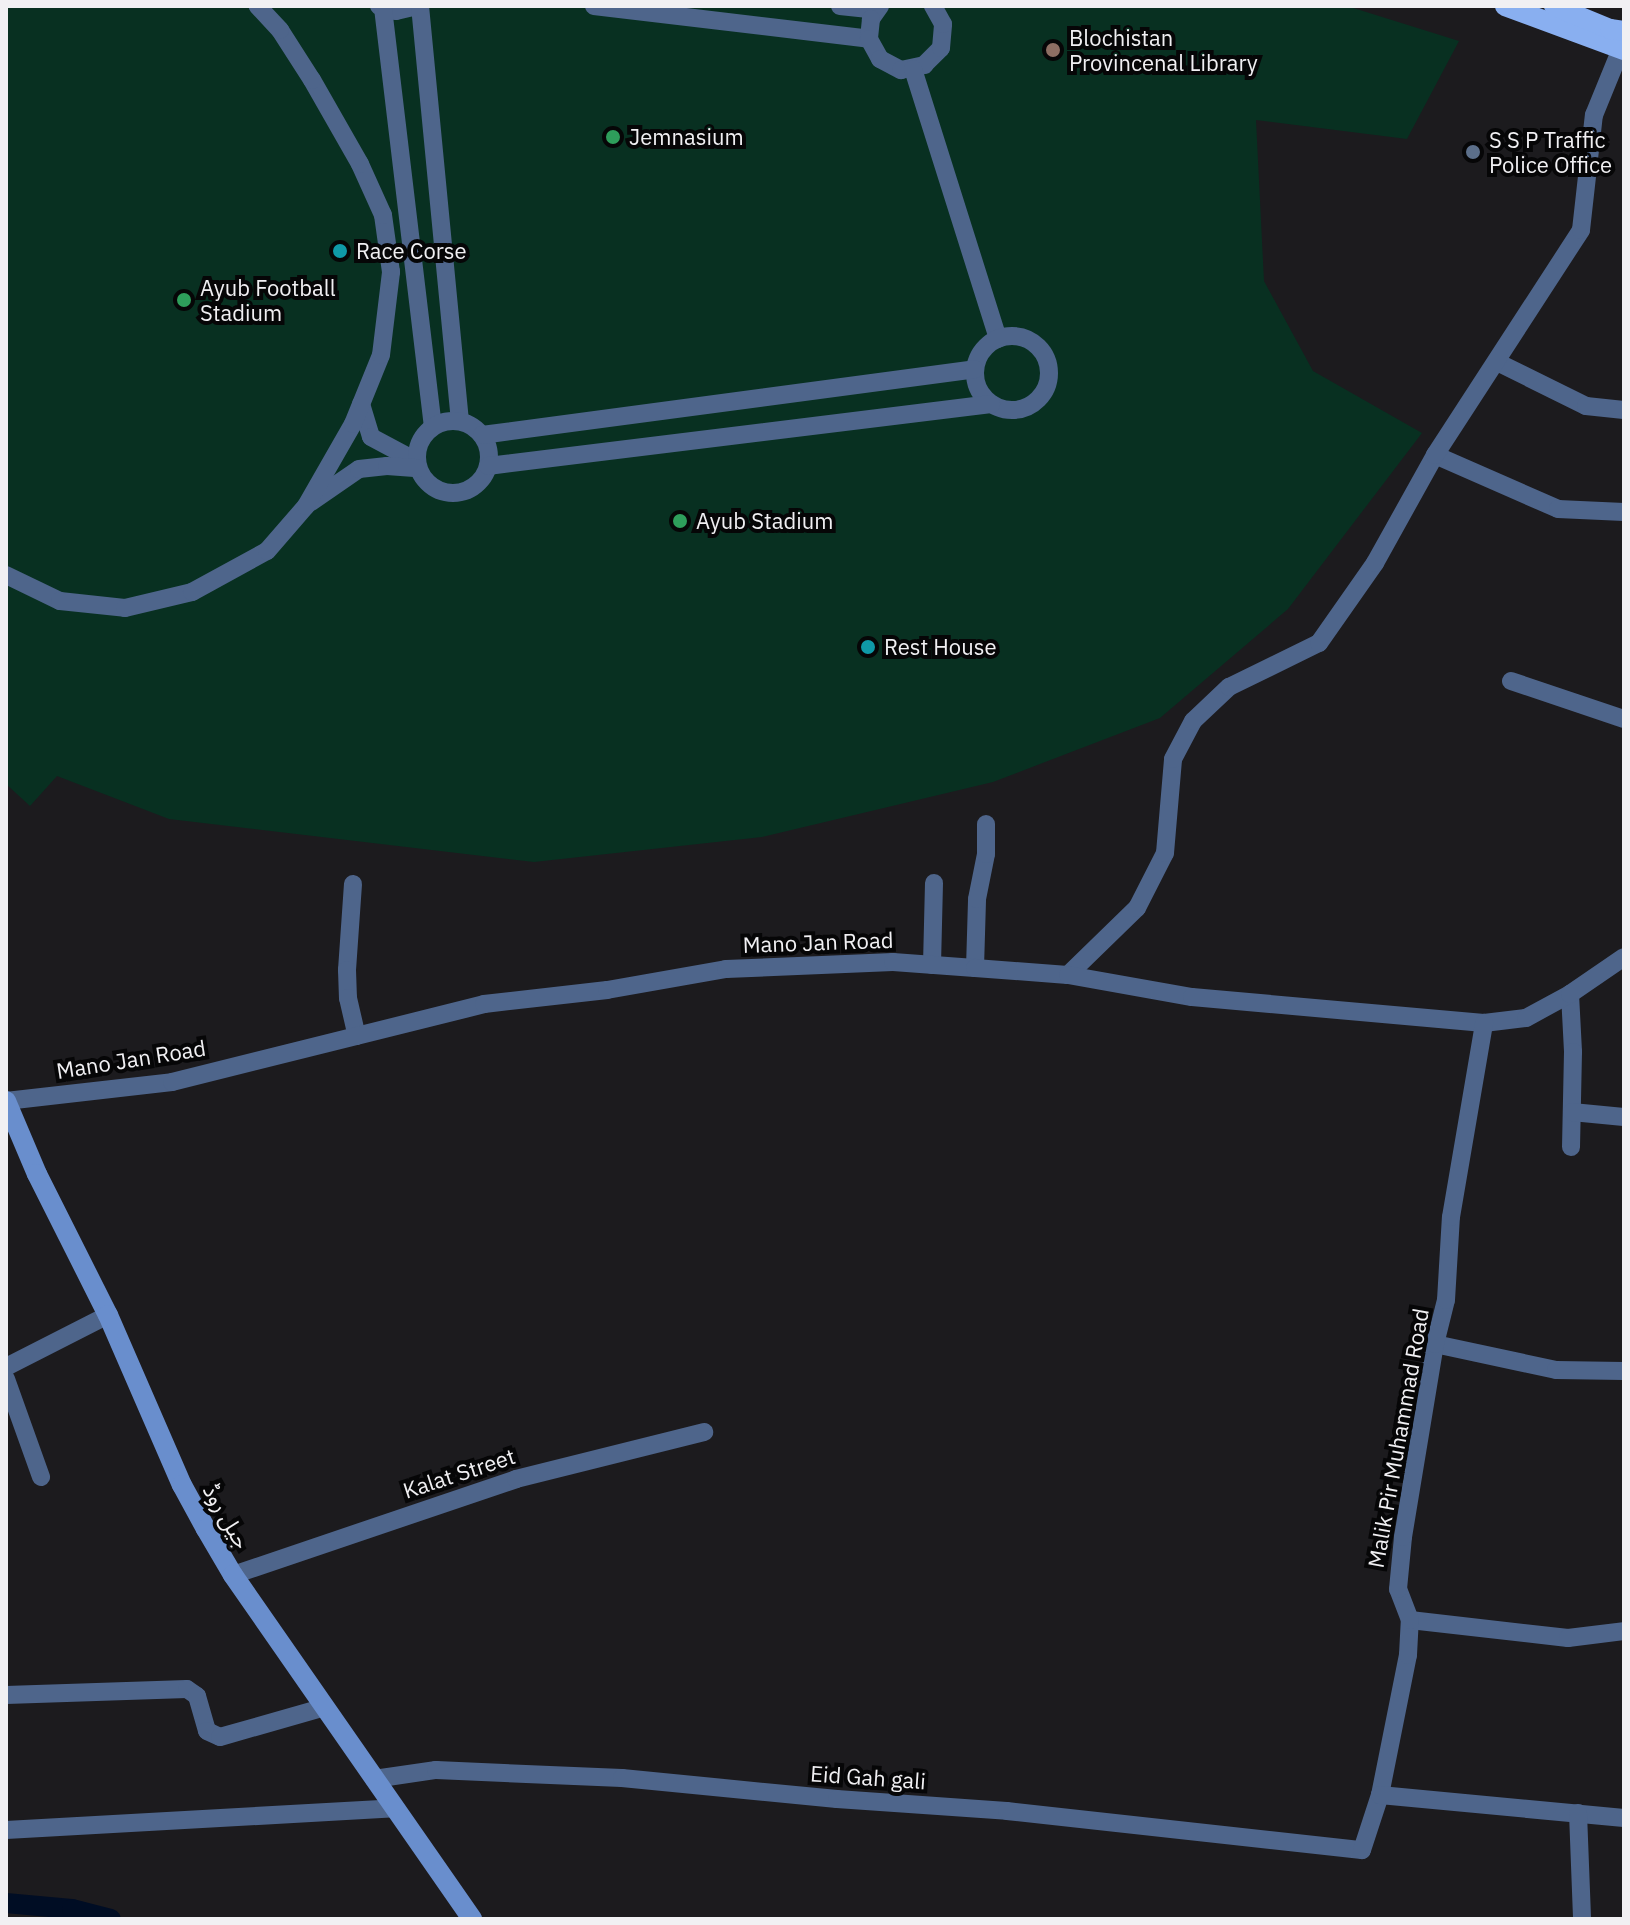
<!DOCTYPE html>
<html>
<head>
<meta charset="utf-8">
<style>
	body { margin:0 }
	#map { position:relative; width:1630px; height:1925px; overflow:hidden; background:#1c1b1e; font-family:"IBM Plex Sans","Noto Sans Arabic",sans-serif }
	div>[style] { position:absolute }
	.green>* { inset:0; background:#083021 }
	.canal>* { height:20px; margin:-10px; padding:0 10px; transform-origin:10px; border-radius:10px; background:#000d24 }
	.street>* { height:18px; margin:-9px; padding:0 9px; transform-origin:9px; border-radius:9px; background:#4e658b }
	.street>.ring { margin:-9px; padding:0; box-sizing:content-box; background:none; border:18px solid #4e658b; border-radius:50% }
	.secondary>* { height:20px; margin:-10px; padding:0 10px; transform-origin:10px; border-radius:10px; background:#698ecd }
	.primary>* { height:20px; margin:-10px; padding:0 10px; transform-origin:10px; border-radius:10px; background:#89aff0 }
	.dots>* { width:22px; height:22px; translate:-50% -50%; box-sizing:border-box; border:4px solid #060607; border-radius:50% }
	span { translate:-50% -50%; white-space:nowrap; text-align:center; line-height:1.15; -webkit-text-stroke:8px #060607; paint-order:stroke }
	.poi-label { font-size:22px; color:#f1f0f3 }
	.left { translate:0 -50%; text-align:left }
	.street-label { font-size:22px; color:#f1f0f3 }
	.frame { position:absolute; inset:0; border:8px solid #f1f0f3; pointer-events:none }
</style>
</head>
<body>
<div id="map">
	<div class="green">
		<i style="clip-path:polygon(6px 6px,1347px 6px,1459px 41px,1407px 139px,1256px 120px,1264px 281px,1313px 371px,1422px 433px,1288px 609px,1160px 718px,993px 782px,762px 837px,534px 862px,169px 819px,57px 776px,30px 806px,6px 784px)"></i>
	</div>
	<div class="canal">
		<i style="left:6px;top:1903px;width:66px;rotate:5.2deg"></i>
		<i style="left:72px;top:1909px;width:40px;rotate:14.4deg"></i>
	</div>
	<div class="street">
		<i style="left:379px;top:6px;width:18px;rotate:16deg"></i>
		<i style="left:396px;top:11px;width:22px;rotate:-13deg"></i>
		<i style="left:420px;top:6px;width:417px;rotate:84.5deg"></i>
		<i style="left:594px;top:6px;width:277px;rotate:6.8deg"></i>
		<i style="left:840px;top:6px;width:36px;rotate:6deg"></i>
		<i style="left:880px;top:6px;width:16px;rotate:125deg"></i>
		<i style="left:871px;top:19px;width:20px;rotate:96deg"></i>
		<i style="left:869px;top:39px;width:23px;rotate:61deg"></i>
		<i style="left:880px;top:59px;width:24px;rotate:28deg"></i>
		<i style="left:901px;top:70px;width:24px;rotate:-12deg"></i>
		<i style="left:924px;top:65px;width:24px;rotate:-45deg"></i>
		<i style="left:941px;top:48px;width:24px;rotate:-85deg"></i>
		<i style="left:943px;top:24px;width:21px;rotate:-119deg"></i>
		<i style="left:383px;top:8px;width:421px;rotate:83.2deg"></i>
		<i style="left:913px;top:69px;width:283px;rotate:72.5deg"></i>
		<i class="ring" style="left:975px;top:336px;width:56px;height:56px"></i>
		<i style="left:1497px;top:362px;width:99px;rotate:26.3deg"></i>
		<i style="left:1586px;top:406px;width:38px;rotate:6deg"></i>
		<i style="left:361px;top:404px;width:34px;rotate:73deg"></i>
		<i style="left:371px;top:437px;width:51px;rotate:28.1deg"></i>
		<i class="ring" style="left:417px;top:421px;width:54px;height:54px"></i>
		<i style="left:482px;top:435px;width:497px;rotate:-7.6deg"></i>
		<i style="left:1435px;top:455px;width:134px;rotate:23.7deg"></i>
		<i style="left:1558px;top:509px;width:66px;rotate:2.6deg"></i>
		<i style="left:488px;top:466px;width:507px;rotate:-7.03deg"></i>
		<i style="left:311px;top:502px;width:58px;rotate:-34.5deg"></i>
		<i style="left:359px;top:469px;width:28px;rotate:-6deg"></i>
		<i style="left:387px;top:466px;width:31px;rotate:4deg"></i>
		<i style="left:6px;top:575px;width:60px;rotate:25.7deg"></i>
		<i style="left:60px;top:601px;width:65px;rotate:6.1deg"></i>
		<i style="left:125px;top:608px;width:69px;rotate:-13.4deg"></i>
		<i style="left:192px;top:592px;width:85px;rotate:-28.7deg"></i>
		<i style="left:267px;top:551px;width:60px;rotate:-49.1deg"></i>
		<i style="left:306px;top:506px;width:95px;rotate:-60.2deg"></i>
		<i style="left:353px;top:424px;width:74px;rotate:-67.9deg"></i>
		<i style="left:381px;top:355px;width:84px;rotate:-83.1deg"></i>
		<i style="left:391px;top:272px;width:58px;rotate:-98deg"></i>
		<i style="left:383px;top:215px;width:56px;rotate:-114.3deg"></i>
		<i style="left:360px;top:164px;width:97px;rotate:-119.7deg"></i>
		<i style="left:312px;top:80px;width:59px;rotate:-122.6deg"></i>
		<i style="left:280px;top:30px;width:33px;rotate:-133deg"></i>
		<i style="left:1511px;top:681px;width:119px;rotate:18.6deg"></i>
		<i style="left:353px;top:884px;width:86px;rotate:94deg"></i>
		<i style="left:347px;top:970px;width:28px;rotate:88deg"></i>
		<i style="left:348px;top:998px;width:39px;rotate:77deg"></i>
		<i style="left:932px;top:965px;width:82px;rotate:-88.6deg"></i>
		<i style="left:975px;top:968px;width:69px;rotate:-88.3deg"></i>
		<i style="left:977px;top:899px;width:46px;rotate:-78.7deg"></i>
		<i style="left:986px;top:854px;width:30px;rotate:-90deg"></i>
		<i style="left:1068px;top:975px;width:96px;rotate:-44.2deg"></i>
		<i style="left:1137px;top:908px;width:62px;rotate:-63deg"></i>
		<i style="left:1165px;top:853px;width:94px;rotate:-85.1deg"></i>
		<i style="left:1173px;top:759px;width:43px;rotate:-62.2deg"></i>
		<i style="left:1193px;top:721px;width:50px;rotate:-43.4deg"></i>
		<i style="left:1229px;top:687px;width:100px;rotate:-26.1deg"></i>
		<i style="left:1319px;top:643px;width:98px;rotate:-55deg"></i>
		<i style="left:1375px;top:563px;width:124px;rotate:-60.9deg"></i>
		<i style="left:1435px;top:455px;width:268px;rotate:-57deg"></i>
		<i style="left:1581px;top:230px;width:116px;rotate:-83.6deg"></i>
		<i style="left:1594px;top:115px;width:71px;rotate:-67.8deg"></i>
		<i style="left:1570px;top:994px;width:58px;rotate:87deg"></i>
		<i style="left:1573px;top:1052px;width:95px;rotate:91.2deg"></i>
		<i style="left:6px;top:1101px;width:167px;rotate:-6.5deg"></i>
		<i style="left:172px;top:1082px;width:322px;rotate:-14deg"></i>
		<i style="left:484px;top:1004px;width:124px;rotate:-6.5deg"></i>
		<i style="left:607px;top:990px;width:121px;rotate:-10deg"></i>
		<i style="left:726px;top:969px;width:167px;rotate:-2.4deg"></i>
		<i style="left:893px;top:962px;width:82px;rotate:4.2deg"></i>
		<i style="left:975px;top:968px;width:93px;rotate:4.3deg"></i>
		<i style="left:1068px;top:975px;width:126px;rotate:10.1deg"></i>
		<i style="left:1192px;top:997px;width:293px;rotate:5.1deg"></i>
		<i style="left:1484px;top:1023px;width:42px;rotate:-6.8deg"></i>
		<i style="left:1526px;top:1018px;width:50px;rotate:-28.6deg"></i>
		<i style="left:1570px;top:994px;width:65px;rotate:-34.4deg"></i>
		<i style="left:1572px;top:1112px;width:52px;rotate:5.5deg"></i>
		<i style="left:1435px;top:1344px;width:124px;rotate:12.1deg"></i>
		<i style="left:1556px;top:1370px;width:68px;rotate:0.8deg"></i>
		<i style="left:6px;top:1367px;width:114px;rotate:-27deg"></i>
		<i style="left:6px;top:1379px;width:104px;rotate:70.3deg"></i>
		<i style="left:233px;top:1575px;width:299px;rotate:-18.7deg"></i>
		<i style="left:516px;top:1479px;width:194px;rotate:-14deg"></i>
		<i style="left:1410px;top:1620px;width:159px;rotate:6.5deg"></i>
		<i style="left:1568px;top:1638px;width:56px;rotate:-7.1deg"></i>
		<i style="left:6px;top:1695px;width:181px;rotate:-1.9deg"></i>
		<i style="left:187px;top:1689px;width:12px;rotate:35deg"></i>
		<i style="left:197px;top:1696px;width:36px;rotate:74deg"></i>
		<i style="left:207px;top:1731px;width:14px;rotate:25deg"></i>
		<i style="left:220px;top:1737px;width:109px;rotate:-15.9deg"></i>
		<i style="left:374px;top:1779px;width:63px;rotate:-8.3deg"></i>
		<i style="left:436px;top:1770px;width:186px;rotate:2.5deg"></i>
		<i style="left:622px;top:1778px;width:216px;rotate:5.6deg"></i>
		<i style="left:837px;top:1799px;width:170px;rotate:4deg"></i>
		<i style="left:1007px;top:1811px;width:357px;rotate:6.3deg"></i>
		<i style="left:1362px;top:1850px;width:58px;rotate:-71.9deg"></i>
		<i style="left:1380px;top:1795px;width:143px;rotate:-78.7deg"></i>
		<i style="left:1408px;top:1655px;width:35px;rotate:-87deg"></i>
		<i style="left:1410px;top:1620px;width:33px;rotate:-111deg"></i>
		<i style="left:1398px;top:1589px;width:52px;rotate:-84.5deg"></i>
		<i style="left:1403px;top:1537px;width:196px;rotate:-80.6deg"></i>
		<i style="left:1435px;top:1344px;width:45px;rotate:-76deg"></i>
		<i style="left:1446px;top:1300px;width:83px;rotate:-86.6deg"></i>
		<i style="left:1451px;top:1217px;width:197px;rotate:-80.3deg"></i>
		<i style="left:1380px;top:1795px;width:245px;rotate:5.4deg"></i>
		<i style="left:1578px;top:1813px;width:106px;rotate:87.8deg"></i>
		<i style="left:6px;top:1830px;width:389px;rotate:-3.2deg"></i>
	</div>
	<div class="secondary">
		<i style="left:6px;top:1101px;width:79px;rotate:67deg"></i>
		<i style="left:37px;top:1174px;width:158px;rotate:63.3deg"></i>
		<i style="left:108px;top:1315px;width:185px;rotate:66.5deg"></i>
		<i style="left:182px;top:1485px;width:50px;rotate:61.4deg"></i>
		<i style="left:206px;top:1529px;width:53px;rotate:59.6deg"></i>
		<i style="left:233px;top:1575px;width:419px;rotate:55.2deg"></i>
	</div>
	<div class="primary">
		<i style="left:1505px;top:6px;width:127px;rotate:20.3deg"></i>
		<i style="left:1554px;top:6px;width:61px;rotate:22.3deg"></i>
		<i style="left:1610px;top:29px;width:14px;rotate:8deg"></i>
	</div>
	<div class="dots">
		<i style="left:1053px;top:50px;background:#8d6e63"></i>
		<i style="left:613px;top:137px;background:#2e9e5b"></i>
		<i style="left:1473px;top:152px;background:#5c6f8a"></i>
		<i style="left:340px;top:251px;background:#0f9aa8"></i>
		<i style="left:184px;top:300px;background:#2e9e5b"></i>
		<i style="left:680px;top:521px;background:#2e9e5b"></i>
		<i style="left:868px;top:647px;background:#0f9aa8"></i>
	</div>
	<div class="poi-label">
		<span class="left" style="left:1069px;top:50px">Blochistan<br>Provincenal Library</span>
		<span class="left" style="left:629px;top:137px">Jemnasium</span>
		<span class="left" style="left:1489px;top:152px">S S P Traffic<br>Police Office</span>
		<span class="left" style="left:356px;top:251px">Race Corse</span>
		<span class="left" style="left:200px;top:300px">Ayub Football<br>Stadium</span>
		<span class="left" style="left:696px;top:521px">Ayub Stadium</span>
		<span class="left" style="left:884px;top:647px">Rest House</span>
	</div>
	<div class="street-label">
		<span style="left:818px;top:942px;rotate:-2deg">Mano Jan Road</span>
		<span style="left:131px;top:1059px;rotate:-9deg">Mano Jan Road</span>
		<span style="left:1398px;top:1438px;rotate:-80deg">Malik Pir Muhammad Road</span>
		<span style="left:459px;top:1473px;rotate:-18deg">Kalat Street</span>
		<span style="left:227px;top:1516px;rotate:60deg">جیل روڈ</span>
		<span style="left:868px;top:1777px;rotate:4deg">Eid Gah gali</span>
	</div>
	<div class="frame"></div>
</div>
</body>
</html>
